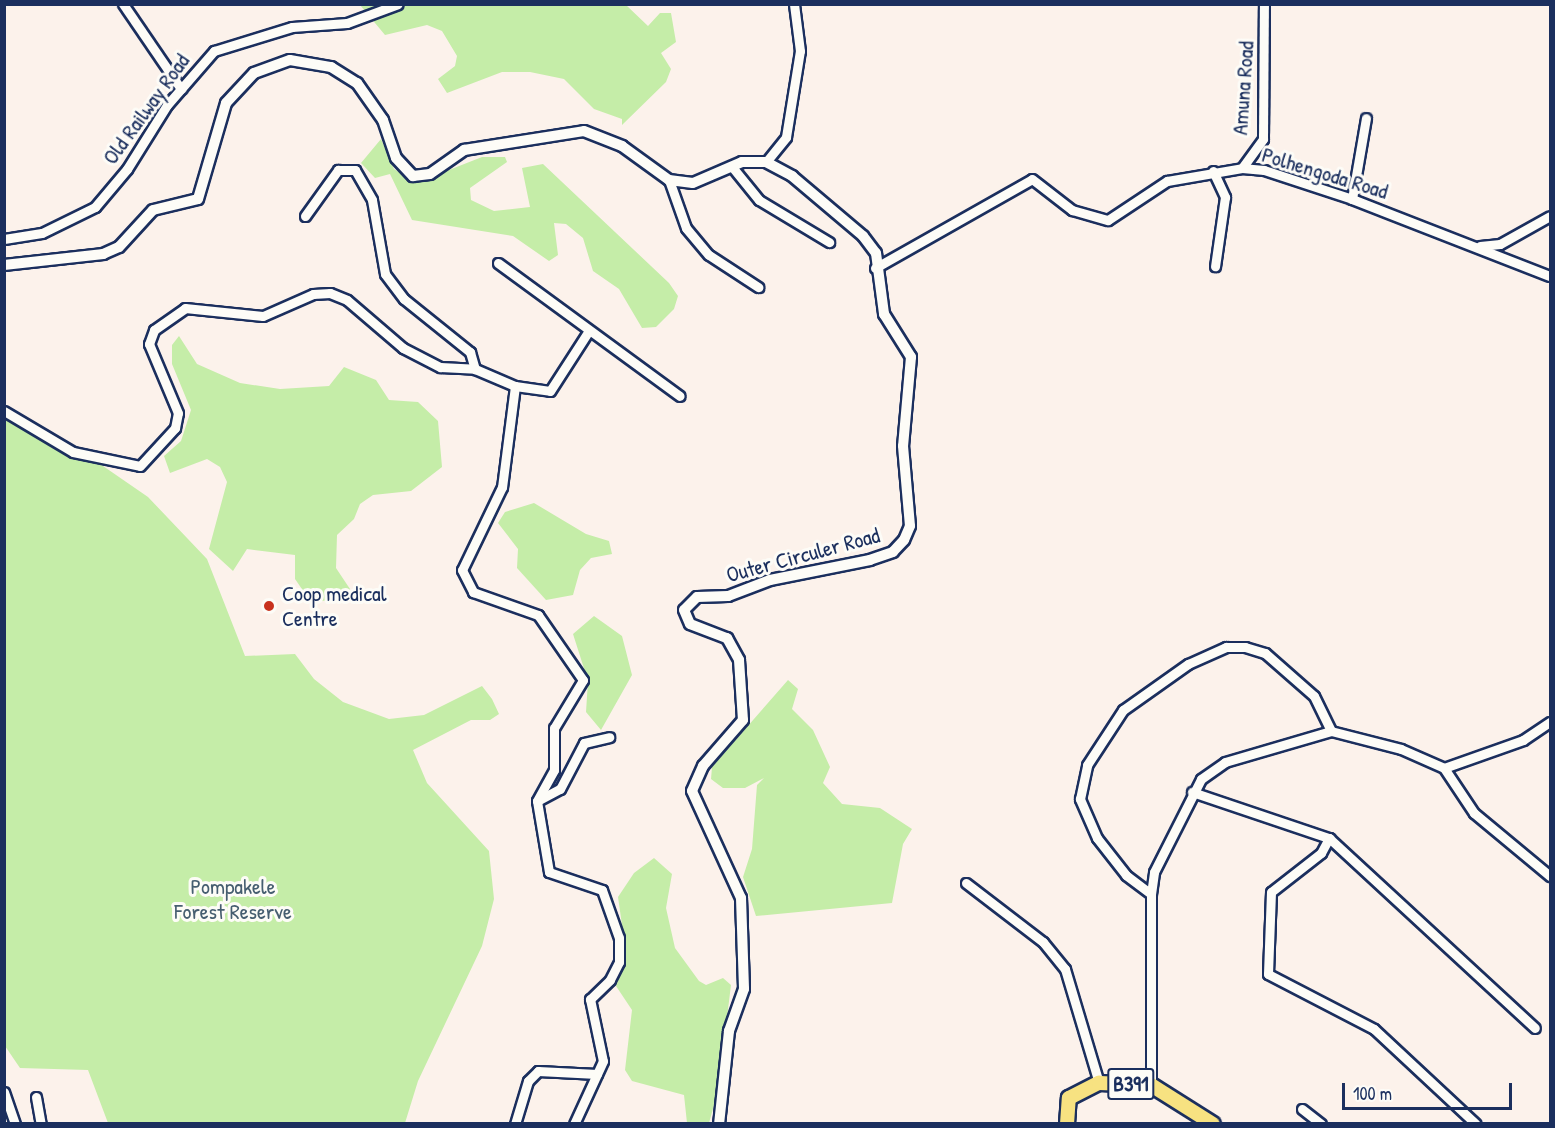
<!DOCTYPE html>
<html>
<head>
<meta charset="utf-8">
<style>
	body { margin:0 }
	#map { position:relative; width:1555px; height:1128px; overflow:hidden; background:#fcf2eb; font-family:"Patrick Hand",sans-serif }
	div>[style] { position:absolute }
	.green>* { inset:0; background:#c5eda8 }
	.roads { filter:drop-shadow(2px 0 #1b2f5e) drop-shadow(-2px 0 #1b2f5e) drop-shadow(0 2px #1b2f5e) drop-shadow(0 -2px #1b2f5e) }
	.minor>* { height:9px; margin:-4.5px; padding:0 4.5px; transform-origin:4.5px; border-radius:4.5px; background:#fdfcf7 }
	.tertiary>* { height:10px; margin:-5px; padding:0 5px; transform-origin:5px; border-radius:5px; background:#fdfcf7 }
	.primary>* { height:14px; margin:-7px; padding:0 7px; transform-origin:7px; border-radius:7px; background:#f7e281 }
	.dots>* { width:16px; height:16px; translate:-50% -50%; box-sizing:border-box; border:3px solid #fdfcf7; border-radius:50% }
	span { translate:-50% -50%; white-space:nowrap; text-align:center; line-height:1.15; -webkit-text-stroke:6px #fdfcf7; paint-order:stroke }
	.shield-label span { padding:2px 4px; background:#fdfcf7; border:2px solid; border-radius:4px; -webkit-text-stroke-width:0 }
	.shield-label { font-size:21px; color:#1b2f5e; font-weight:700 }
	.street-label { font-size:22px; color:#1b2f5e }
	.poi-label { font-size:22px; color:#1b2f5e }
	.left { translate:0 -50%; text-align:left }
	.park-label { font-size:22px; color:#465e70 }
	.frame { position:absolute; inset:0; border:6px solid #1b2f5e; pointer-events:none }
	.scale { position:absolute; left:1342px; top:1083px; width:170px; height:27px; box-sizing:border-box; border:3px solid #1b2f5e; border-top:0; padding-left:8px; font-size:18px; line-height:21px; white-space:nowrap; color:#1b2f5e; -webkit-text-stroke:4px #fdfcf7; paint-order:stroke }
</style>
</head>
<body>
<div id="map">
	<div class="green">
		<i style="clip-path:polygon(360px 5px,626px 5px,648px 26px,660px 13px,671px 13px,676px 42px,661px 53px,671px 69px,666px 82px,622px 125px,622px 119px,594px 109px,564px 79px,530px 72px,502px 72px,447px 93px,438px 79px,455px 66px,457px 56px,442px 31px,427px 25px,385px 35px)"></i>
		<i style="clip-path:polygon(381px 139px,394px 169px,416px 183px,482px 157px,505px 157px,507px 162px,470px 188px,471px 200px,494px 211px,530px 207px,522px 168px,543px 164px,669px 283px,678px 296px,674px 309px,656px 327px,642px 328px,619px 289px,593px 271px,583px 238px,566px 224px,554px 223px,558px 255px,549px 261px,513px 236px,412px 220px,390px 174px,375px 178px,361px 163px)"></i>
		<i style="clip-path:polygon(179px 336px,197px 364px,240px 383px,280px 389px,329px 386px,344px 367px,376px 380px,389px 400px,418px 402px,438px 421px,442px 467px,411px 491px,373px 495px,360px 504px,354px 519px,337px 535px,336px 568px,350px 589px,344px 600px,317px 601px,304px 592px,295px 579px,295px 555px,247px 549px,233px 571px,209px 549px,227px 482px,220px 467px,207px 459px,170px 473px,164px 456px,181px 441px,191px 410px,172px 364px,172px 345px)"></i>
		<i style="clip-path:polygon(4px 415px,74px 446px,148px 497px,207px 559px,245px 656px,295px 654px,314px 679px,343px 702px,389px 719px,424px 715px,482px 686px,492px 699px,499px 714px,490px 720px,471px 720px,413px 750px,427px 783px,489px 851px,494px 899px,482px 946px,418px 1081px,405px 1123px,108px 1123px,88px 1070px,20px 1068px,5px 1046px)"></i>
		<i style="clip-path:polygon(534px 503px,586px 534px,609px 541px,612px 554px,591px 558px,580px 570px,573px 595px,546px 600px,517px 568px,518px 549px,498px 523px,505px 512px)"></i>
		<i style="clip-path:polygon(594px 616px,622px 636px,632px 675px,601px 730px,586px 712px,588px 681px,573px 634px)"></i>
		<i style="clip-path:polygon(788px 680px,798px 689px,792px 709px,813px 730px,830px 767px,823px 783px,842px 804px,880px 808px,912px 829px,903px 844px,892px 903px,756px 916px,743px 877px,752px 849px,757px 785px,764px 778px,745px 788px,723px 788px,711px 779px,712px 767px)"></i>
		<i style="clip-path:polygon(654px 858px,672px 874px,666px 908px,675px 948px,699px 981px,706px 985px,723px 978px,731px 985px,718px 1091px,709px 1123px,687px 1123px,684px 1095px,632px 1081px,625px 1070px,632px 1010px,616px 986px,624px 939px,618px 897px,634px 873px)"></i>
	</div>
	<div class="roads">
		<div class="minor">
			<i style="left:123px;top:4px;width:103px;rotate:55.7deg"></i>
			<i style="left:766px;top:162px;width:32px;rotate:-51deg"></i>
			<i style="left:786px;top:137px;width:87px;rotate:-80.8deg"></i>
			<i style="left:800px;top:51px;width:47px;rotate:-97.3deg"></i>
			<i style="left:733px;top:168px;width:41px;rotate:50.9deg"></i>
			<i style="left:759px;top:200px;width:82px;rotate:31deg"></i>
			<i style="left:1242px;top:168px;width:36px;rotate:-54deg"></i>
			<i style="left:1263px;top:139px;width:135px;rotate:-89.6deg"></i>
			<i style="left:1213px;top:171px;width:29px;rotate:65deg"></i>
			<i style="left:1225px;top:197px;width:70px;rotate:98.2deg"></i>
			<i style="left:669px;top:180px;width:51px;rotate:70.5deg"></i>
			<i style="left:686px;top:228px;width:35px;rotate:50deg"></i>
			<i style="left:709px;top:255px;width:59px;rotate:33.1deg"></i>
			<i style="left:1352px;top:199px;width:82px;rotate:-80.2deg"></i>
			<i style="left:305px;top:216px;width:57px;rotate:-54.3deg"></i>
			<i style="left:338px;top:170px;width:17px"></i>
			<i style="left:355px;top:170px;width:34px;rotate:60deg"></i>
			<i style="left:372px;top:200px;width:75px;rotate:80deg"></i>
			<i style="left:385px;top:274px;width:31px;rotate:53deg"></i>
			<i style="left:404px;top:299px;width:85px;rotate:38.8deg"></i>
			<i style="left:470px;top:352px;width:18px;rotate:74deg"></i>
			<i style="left:4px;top:239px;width:38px;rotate:-9deg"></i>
			<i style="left:42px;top:233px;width:59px;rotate:-26.1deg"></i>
			<i style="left:95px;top:207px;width:50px;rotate:-49.9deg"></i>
			<i style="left:127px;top:169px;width:75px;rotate:-58deg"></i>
			<i style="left:167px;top:105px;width:72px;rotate:-49deg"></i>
			<i style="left:214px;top:51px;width:82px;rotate:-17.1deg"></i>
			<i style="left:292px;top:27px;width:55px;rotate:-4.2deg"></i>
			<i style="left:347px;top:23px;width:54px;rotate:-20.4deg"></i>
			<i style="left:1480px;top:246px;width:20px;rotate:-6deg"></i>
			<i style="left:1500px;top:244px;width:57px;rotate:-29.2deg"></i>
			<i style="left:498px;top:263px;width:225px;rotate:36.2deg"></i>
			<i style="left:875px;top:268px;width:180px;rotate:-29.5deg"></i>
			<i style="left:1032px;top:179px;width:51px;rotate:37.8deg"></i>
			<i style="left:1072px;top:210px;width:37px;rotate:16deg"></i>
			<i style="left:1108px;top:220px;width:71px;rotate:-33.5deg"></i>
			<i style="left:1167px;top:181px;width:76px;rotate:-9.8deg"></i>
			<i style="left:1242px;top:168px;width:22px;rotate:5deg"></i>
			<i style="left:1264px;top:170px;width:93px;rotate:18.2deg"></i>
			<i style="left:1352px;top:199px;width:212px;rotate:21.3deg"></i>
			<i style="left:515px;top:386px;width:35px;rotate:8deg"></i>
			<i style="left:550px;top:391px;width:70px;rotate:-57.2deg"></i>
			<i style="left:4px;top:411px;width:80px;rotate:30.7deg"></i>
			<i style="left:73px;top:452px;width:68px;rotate:11.8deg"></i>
			<i style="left:140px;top:466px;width:52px;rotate:-47.4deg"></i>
			<i style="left:175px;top:428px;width:15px;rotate:-79deg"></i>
			<i style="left:178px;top:413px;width:75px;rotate:-112.8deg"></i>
			<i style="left:149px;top:344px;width:15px;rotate:-70deg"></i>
			<i style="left:154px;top:330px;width:38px;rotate:-35deg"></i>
			<i style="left:185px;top:308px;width:78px;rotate:5.9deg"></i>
			<i style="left:263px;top:316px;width:55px;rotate:-23.7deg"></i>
			<i style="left:313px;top:294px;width:17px;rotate:-3deg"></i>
			<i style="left:330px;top:293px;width:18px;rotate:22deg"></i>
			<i style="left:347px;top:300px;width:74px;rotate:40.6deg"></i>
			<i style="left:403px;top:348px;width:42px;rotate:27.2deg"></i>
			<i style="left:440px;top:367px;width:35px;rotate:3deg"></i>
			<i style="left:475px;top:369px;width:43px;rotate:23deg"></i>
			<i style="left:515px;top:386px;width:102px;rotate:97.3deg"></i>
			<i style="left:502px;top:487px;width:92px;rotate:115.7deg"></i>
			<i style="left:462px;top:570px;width:25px;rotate:63deg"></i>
			<i style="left:473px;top:592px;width:69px;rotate:19.5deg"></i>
			<i style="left:538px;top:615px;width:79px;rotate:55.3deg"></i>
			<i style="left:583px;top:680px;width:56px;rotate:121.1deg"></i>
			<i style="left:554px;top:728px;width:42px;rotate:90deg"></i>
			<i style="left:554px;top:770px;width:35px;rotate:119deg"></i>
			<i style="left:537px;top:801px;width:72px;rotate:80.4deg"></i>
			<i style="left:549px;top:872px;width:56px;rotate:18.8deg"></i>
			<i style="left:602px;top:890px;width:51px;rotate:70.5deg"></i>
			<i style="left:619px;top:938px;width:24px;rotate:90deg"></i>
			<i style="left:619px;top:962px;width:20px;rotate:117deg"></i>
			<i style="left:610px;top:980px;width:28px;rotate:136deg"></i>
			<i style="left:590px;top:999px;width:63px;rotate:78.2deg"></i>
			<i style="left:603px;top:1061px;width:69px;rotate:114.7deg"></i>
			<i style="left:1444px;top:768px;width:54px;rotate:56.3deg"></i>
			<i style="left:1474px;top:813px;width:99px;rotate:39.7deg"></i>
			<i style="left:1192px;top:792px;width:145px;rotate:18.6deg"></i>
			<i style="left:1329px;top:838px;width:280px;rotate:42.7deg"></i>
			<i style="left:537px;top:801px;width:26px;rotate:-28deg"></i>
			<i style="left:560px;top:789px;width:52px;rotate:-62.4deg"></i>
			<i style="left:584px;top:743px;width:26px;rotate:-13deg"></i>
			<i style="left:1329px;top:838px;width:17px;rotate:118deg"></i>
			<i style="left:1321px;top:853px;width:63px;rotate:142deg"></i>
			<i style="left:1271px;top:892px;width:82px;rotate:92.1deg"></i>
			<i style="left:1268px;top:974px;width:119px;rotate:27.4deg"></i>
			<i style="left:1374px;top:1029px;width:139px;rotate:43deg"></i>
			<i style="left:966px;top:883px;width:97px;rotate:37.5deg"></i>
			<i style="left:1043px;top:942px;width:35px;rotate:51deg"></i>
			<i style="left:1065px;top:969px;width:119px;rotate:73.4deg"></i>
			<i style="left:1151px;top:894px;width:31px;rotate:-143deg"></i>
			<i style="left:1126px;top:875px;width:47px;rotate:-128.1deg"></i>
			<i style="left:1097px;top:838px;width:43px;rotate:-113.6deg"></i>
			<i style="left:1080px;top:799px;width:35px;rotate:-78deg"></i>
			<i style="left:1087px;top:765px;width:66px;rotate:-56.8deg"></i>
			<i style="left:1123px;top:710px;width:80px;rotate:-35.3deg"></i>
			<i style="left:1188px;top:664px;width:42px;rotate:-24.1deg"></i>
			<i style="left:1226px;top:647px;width:19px"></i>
			<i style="left:1245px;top:647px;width:21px;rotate:17deg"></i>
			<i style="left:1265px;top:653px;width:65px;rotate:41.3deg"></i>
			<i style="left:1314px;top:696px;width:39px;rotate:64deg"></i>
			<i style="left:1151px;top:1085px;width:191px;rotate:-90deg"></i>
			<i style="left:1151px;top:894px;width:22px;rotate:-82deg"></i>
			<i style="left:1154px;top:872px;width:104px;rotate:-63.2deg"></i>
			<i style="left:1201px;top:779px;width:29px;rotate:-35deg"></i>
			<i style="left:1225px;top:762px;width:110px;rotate:-16.3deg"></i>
			<i style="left:1331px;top:731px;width:72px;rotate:14.4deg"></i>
			<i style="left:1401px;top:749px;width:47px;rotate:23.8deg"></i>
			<i style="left:1444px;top:768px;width:84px;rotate:-19.5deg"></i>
			<i style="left:1523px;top:740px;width:32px;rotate:-34deg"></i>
			<i style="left:4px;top:1092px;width:34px;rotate:71deg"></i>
			<i style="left:36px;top:1097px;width:27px;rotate:80deg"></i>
			<i style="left:1302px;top:1109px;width:24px;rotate:38deg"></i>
			<i style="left:515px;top:1124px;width:45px;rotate:-73.2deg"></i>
			<i style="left:528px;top:1081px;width:14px;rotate:-45deg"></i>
			<i style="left:538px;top:1071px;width:59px;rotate:2.9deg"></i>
		</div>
		<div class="tertiary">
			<i style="left:4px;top:265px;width:100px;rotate:-6.3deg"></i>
			<i style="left:103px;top:254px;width:17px;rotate:-24deg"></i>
			<i style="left:119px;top:247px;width:50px;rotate:-47.4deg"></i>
			<i style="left:153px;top:210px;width:46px;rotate:-13.7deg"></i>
			<i style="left:198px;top:199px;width:100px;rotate:-73.7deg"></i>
			<i style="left:226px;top:103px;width:41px;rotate:-47deg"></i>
			<i style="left:254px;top:73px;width:38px;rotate:-20deg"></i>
			<i style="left:290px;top:60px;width:42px;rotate:9.7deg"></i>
			<i style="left:331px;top:67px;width:31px;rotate:32deg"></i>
			<i style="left:357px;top:83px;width:45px;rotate:54.9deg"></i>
			<i style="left:383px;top:120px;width:40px;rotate:71.1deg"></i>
			<i style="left:396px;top:158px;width:25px;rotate:47deg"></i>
			<i style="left:413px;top:176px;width:17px;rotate:-7deg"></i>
			<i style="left:430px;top:174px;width:42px;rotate:-35.2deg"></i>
			<i style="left:464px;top:150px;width:121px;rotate:-9deg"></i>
			<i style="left:584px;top:131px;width:41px;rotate:21.5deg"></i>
			<i style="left:622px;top:146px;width:58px;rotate:35.9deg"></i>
			<i style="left:669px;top:180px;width:24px;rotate:7deg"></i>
			<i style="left:693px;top:183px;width:53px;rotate:-23.2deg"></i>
			<i style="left:742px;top:162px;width:24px"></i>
			<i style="left:766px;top:162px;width:30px;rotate:28deg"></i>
			<i style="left:792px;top:176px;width:93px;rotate:40.2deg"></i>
			<i style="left:863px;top:236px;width:21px;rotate:53deg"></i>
			<i style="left:876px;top:253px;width:62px;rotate:82.5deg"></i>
			<i style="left:884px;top:314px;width:51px;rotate:57.9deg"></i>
			<i style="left:911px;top:357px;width:89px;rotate:95.1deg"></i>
			<i style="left:903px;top:446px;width:80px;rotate:85deg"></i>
			<i style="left:910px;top:526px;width:15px;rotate:113deg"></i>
			<i style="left:904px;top:540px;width:16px;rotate:133deg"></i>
			<i style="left:893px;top:552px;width:24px;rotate:161deg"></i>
			<i style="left:870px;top:560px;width:102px;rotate:168.7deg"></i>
			<i style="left:770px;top:580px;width:45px;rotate:159.1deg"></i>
			<i style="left:728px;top:596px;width:31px;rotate:178deg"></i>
			<i style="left:697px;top:597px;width:18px;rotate:135deg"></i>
			<i style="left:684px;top:610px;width:15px;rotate:67deg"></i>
			<i style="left:690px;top:624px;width:40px;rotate:21deg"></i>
			<i style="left:727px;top:638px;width:25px;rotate:61deg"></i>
			<i style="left:739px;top:660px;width:60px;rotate:86.2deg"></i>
			<i style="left:743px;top:720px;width:61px;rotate:131deg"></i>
			<i style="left:703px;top:766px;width:27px;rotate:114deg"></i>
			<i style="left:692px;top:791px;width:118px;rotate:65.4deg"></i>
			<i style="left:741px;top:898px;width:91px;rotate:88.1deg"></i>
			<i style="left:744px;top:989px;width:45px;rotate:109.7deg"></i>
			<i style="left:729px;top:1031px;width:94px;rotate:96.1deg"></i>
		</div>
		<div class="primary">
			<i style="left:1067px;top:1124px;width:26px;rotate:-86deg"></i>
			<i style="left:1069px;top:1098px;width:34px;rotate:-27deg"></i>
			<i style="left:1099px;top:1083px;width:52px;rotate:2.2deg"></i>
			<i style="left:1151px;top:1085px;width:73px;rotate:32.2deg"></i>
		</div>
	</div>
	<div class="dots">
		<i style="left:269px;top:606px;background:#c8321e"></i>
	</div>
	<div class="shield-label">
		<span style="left:1131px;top:1084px">B391</span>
	</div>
	<div class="street-label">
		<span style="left:1243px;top:88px;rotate:-86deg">Amuna Road</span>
		<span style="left:146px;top:109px;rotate:-54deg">Old Railway Road</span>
		<span style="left:1325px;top:173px;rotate:17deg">Polhengoda Road</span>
		<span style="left:803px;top:555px;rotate:-15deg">Outer Circuler Road</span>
	</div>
	<div class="poi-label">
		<span class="left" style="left:282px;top:606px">Coop medical<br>Centre</span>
	</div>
	<div class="park-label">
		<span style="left:233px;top:899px">Pompakele<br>Forest Reserve</span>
	</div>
	<div class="frame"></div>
	<div class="scale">100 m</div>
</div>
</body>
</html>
